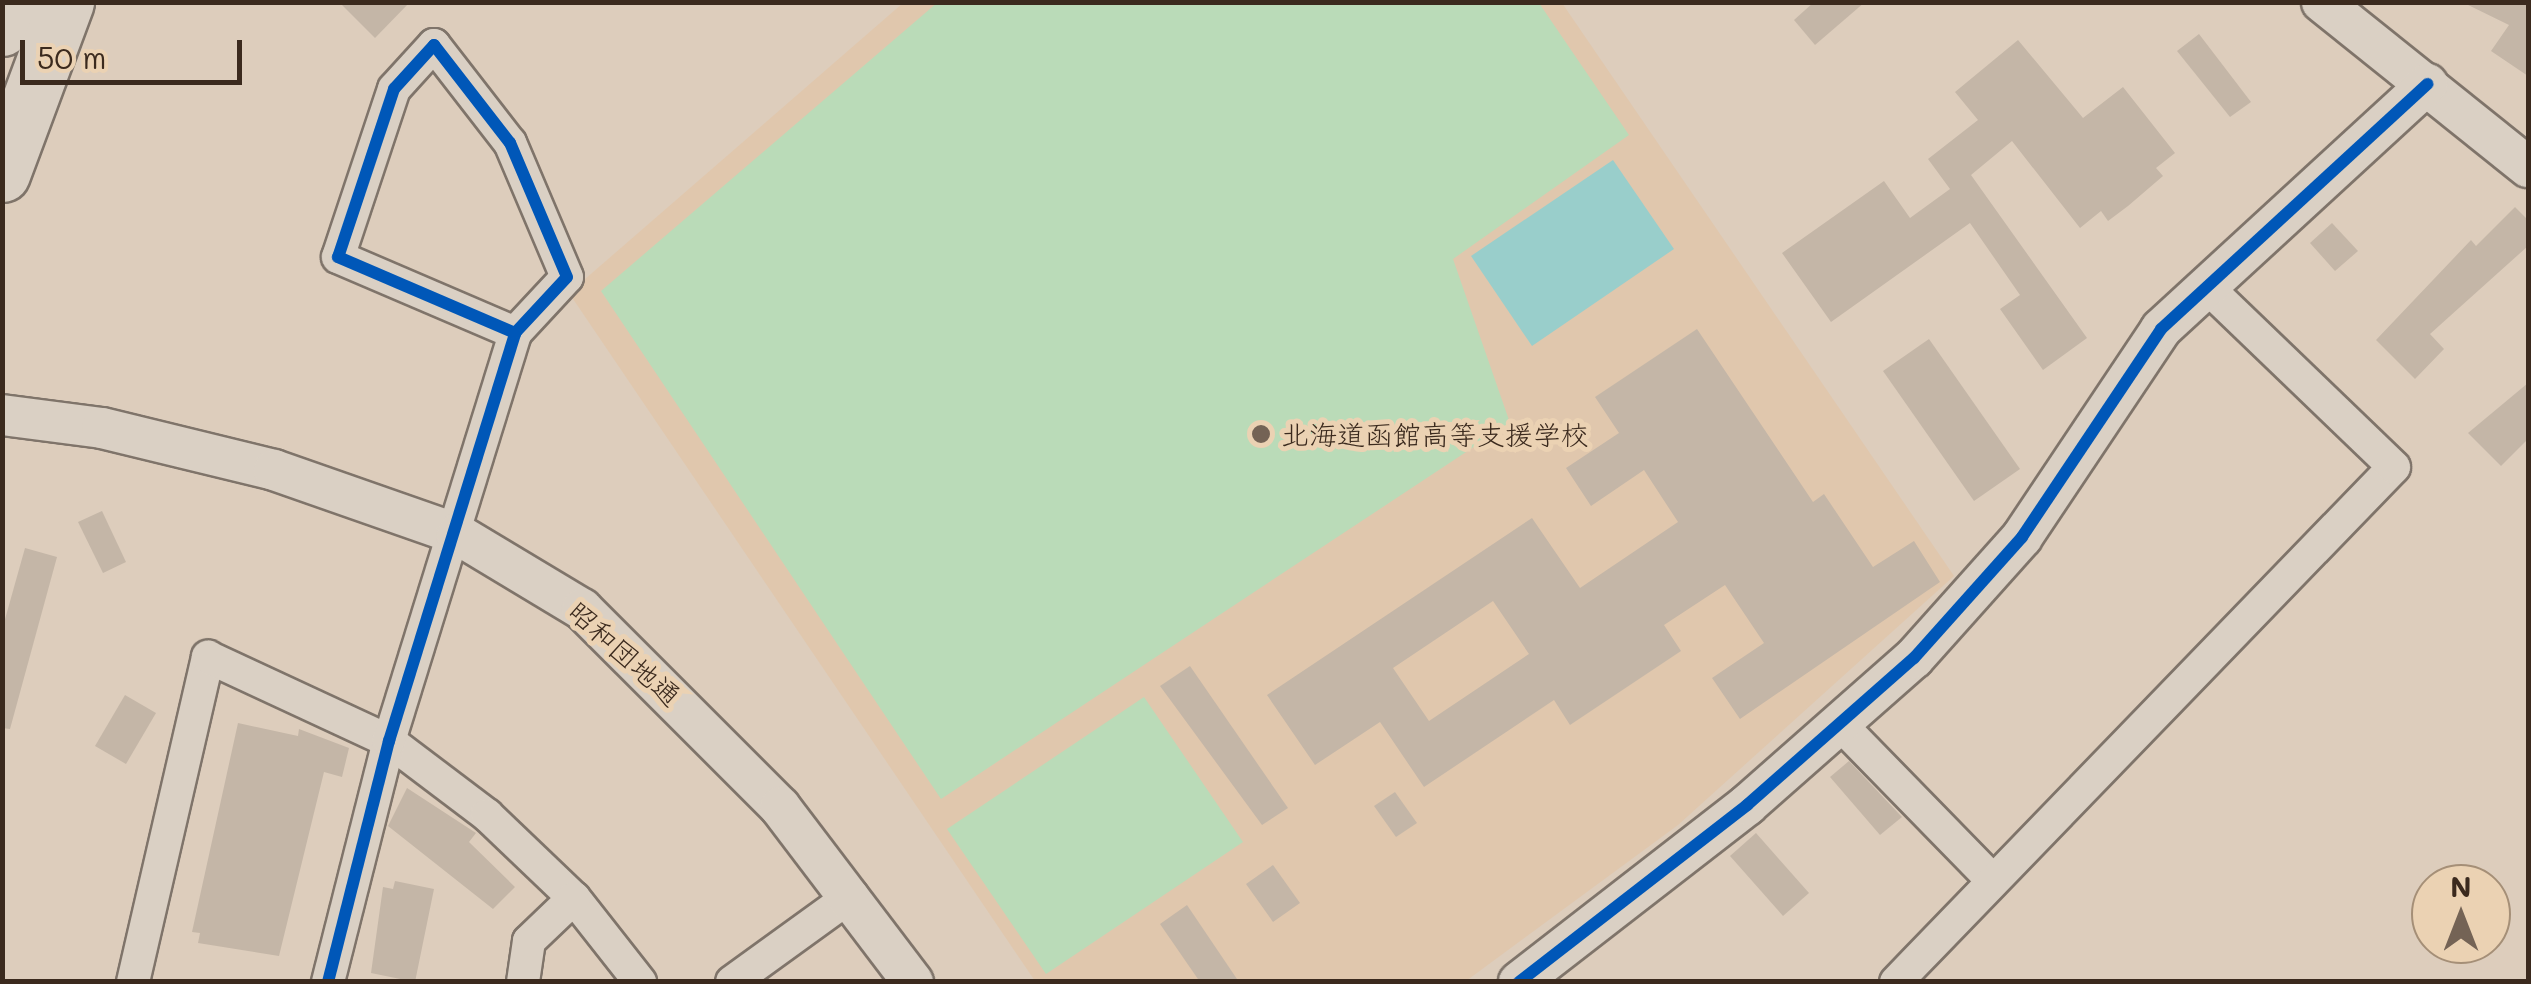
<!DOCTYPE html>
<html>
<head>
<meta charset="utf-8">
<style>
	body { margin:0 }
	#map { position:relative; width:2531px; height:984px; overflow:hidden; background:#ddcdbc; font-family:Mali,"Klee One",sans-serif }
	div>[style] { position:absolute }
	.built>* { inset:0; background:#e0c7ad }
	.green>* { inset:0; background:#badbb8 }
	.water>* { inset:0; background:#99cecb }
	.building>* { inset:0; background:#c4b6a7 }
	.roads { filter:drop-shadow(2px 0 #7f746a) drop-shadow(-2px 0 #7f746a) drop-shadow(0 2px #7f746a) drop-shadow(0 -2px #7f746a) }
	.minor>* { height:32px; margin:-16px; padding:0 16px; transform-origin:16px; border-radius:16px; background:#dad0c4 }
	.tertiary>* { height:40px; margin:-20px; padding:0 20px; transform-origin:20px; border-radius:20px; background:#dad0c4 }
	.trunk>* { height:55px; margin:-27.5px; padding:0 27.5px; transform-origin:27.5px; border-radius:27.5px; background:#dad0c4 }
	.cycleway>* { height:12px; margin:-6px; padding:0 6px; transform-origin:6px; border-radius:6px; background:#0057b8 }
	.dots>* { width:28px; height:28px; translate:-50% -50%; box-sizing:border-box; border:5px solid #ebd2b3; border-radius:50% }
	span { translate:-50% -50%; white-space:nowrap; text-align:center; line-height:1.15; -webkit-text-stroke:10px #ebd2b3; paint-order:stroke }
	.poi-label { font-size:28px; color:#3b2a1e }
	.left { translate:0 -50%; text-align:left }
	.street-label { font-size:28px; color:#3b2a1e }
	.frame { position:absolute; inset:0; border:5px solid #3b2a1e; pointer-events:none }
	.north { position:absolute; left:2411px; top:864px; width:100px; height:100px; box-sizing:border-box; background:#ebd2b3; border:2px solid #a58f77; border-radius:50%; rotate:0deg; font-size:28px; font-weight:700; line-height:40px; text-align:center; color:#3b2a1e }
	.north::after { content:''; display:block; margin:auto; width:35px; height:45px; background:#746355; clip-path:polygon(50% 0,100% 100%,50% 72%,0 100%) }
	.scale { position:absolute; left:20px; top:40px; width:222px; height:45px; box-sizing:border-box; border:5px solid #3b2a1e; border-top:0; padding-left:12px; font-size:30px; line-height:35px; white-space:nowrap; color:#3b2a1e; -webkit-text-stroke:8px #ebd2b3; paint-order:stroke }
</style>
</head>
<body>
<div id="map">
	<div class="built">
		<i style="clip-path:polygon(903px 3px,1562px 3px,1954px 576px,1678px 825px,1466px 981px,1035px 981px,569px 293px)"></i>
	</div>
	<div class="green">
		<i style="clip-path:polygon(938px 2px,1539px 3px,1629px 135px,1453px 259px,1510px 423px,941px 799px,601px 291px)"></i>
		<i style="clip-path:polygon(1144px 697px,1243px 842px,1046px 974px,947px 829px)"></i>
	</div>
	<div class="water">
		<i style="clip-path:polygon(1613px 160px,1674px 249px,1532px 346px,1471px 256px)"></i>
	</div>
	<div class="building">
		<i style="clip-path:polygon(339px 2px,410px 2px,375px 38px)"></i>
		<i style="clip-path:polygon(1814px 2px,1865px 2px,1815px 45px,1794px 20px)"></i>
		<i style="clip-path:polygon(2462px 2px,2528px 2px,2528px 76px,2491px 51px,2509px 25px)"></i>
		<i style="clip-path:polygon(2199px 34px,2251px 102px,2230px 117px,2177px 51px)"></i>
		<i style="clip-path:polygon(2018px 40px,2083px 118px,2123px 87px,2175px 153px,2156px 168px,2163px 176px,2128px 206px,2108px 221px,2101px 211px,2080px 228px,2012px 141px,1971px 175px,2087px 338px,2043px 370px,2000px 309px,2020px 295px,1970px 223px,1831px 322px,1782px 253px,1884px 181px,1910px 218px,1950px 189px,1928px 159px,1978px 120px,1955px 92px)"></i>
		<i style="clip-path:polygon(2515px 207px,2528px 220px,2528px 246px,2430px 334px,2444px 349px,2415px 379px,2376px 340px,2471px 240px,2476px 246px)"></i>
		<i style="clip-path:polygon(2332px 223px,2358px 251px,2335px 271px,2310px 243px)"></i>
		<i style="clip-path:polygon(evenodd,1697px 329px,1813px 502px,1824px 494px,1873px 567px,1914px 541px,1940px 582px,1740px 719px,1712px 678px,1764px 643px,1725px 585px,1664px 625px,1681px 651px,1570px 725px,1554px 700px,1424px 787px,1380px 722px,1315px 765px,1267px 695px,1532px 518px,1580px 588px,1678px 522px,1644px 470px,1591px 506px,1566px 468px,1619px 433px,1595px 397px,1697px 329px,1493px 601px,1529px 654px,1429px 721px,1393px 668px,1493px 601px)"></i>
		<i style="clip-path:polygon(1929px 339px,2020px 469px,1974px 501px,1883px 371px)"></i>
		<i style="clip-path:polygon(2528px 383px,2528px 439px,2501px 466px,2468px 433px)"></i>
		<i style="clip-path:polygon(102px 511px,126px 562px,103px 573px,78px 522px)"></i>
		<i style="clip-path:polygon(25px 548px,57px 557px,10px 729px,2px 728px,2px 630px)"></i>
		<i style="clip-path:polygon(1190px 666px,1288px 808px,1262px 825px,1160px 686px)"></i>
		<i style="clip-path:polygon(125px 695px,156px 713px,126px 764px,95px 746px)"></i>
		<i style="clip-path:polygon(238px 723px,298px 736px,299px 729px,349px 748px,342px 777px,324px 772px,279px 956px,198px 943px,200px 933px,192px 932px)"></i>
		<i style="clip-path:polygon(1849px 761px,1902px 817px,1880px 835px,1830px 777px)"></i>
		<i style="clip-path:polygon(407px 788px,476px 833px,469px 842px,515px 887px,493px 909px,388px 826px)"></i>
		<i style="clip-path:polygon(1395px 792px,1417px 823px,1396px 837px,1374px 806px)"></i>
		<i style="clip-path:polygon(1756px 833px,1809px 893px,1783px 916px,1730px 856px)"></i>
		<i style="clip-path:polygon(1273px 865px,1300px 903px,1273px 922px,1246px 884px)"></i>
		<i style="clip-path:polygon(395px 881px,434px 889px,415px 982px,371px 973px,383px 887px,393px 889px)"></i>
		<i style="clip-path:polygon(1187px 905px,1239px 982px,1200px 982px,1160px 924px)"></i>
	</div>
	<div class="roads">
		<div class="minor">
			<i style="left:1839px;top:723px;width:218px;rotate:45.7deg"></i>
			<i style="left:133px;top:982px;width:334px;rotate:-77deg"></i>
			<i style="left:208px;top:657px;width:200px;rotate:24.9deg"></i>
			<i style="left:389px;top:741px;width:123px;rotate:37.1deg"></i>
			<i style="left:487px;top:815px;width:120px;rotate:43.7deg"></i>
			<i style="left:574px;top:898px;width:107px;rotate:51.8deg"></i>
			<i style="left:328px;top:982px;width:249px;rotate:-75.8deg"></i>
			<i style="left:389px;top:741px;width:427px;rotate:-72.8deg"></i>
			<i style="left:515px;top:333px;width:76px;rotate:-47.1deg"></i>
			<i style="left:567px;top:277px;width:146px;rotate:-113deg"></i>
			<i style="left:510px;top:143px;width:124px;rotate:-127.8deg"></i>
			<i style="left:434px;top:45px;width:59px;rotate:132.3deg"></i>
			<i style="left:394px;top:89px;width:177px;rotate:108.4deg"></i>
			<i style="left:338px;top:257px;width:193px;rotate:23.2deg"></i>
			<i style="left:523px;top:982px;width:41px;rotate:-81.7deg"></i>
			<i style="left:529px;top:941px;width:62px;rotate:-43.7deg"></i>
			<i style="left:732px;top:982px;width:148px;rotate:-35.9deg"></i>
			<i style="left:1896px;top:982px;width:716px;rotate:-45.96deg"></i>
			<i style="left:2394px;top:467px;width:262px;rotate:-136.1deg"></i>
		</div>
		<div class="tertiary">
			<i style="left:2322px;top:2px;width:264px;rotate:38.7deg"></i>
			<i style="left:2px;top:415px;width:101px;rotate:7.4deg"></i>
			<i style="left:102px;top:428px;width:177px;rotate:13.7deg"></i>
			<i style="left:274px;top:470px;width:194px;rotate:19.3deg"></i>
			<i style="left:457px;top:534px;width:146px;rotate:31deg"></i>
			<i style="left:582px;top:609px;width:280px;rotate:45deg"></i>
			<i style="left:780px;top:807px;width:220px;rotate:52.8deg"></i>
			<i style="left:1519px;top:982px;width:289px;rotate:-37.8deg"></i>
			<i style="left:1747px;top:805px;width:222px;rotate:-41.4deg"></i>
			<i style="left:1914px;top:658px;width:162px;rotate:-48.2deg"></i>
			<i style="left:2022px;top:537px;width:250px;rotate:-56.2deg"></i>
			<i style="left:2161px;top:329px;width:362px;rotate:-42.6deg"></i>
		</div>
		<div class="trunk">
			<i style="left:2px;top:28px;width:28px;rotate:-67deg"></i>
			<i style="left:2px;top:174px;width:184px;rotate:-69.6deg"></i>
		</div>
	</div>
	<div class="cycleway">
		<i style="left:328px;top:982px;width:249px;rotate:-75.8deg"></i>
		<i style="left:389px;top:741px;width:427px;rotate:-72.8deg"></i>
		<i style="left:515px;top:333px;width:76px;rotate:-47.1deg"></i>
		<i style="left:567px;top:277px;width:146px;rotate:-113deg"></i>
		<i style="left:510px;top:143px;width:124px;rotate:-127.8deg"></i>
		<i style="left:434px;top:45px;width:59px;rotate:132.3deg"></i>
		<i style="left:394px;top:89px;width:177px;rotate:108.4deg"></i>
		<i style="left:338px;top:257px;width:193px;rotate:23.2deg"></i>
		<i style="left:1519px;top:982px;width:289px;rotate:-37.8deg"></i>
		<i style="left:1747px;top:805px;width:222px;rotate:-41.4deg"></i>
		<i style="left:1914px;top:658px;width:162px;rotate:-48.2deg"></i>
		<i style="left:2022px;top:537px;width:250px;rotate:-56.2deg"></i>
		<i style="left:2161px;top:329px;width:362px;rotate:-42.6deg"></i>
	</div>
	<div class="dots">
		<i style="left:1261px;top:434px;background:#746355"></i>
	</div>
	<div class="poi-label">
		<span class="left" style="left:1281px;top:434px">北海道函館高等支援学校</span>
	</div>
	<div class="street-label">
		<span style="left:625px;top:653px;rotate:42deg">昭和団地通</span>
	</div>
	<div class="frame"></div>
	<div class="north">N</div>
	<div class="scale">50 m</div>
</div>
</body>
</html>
